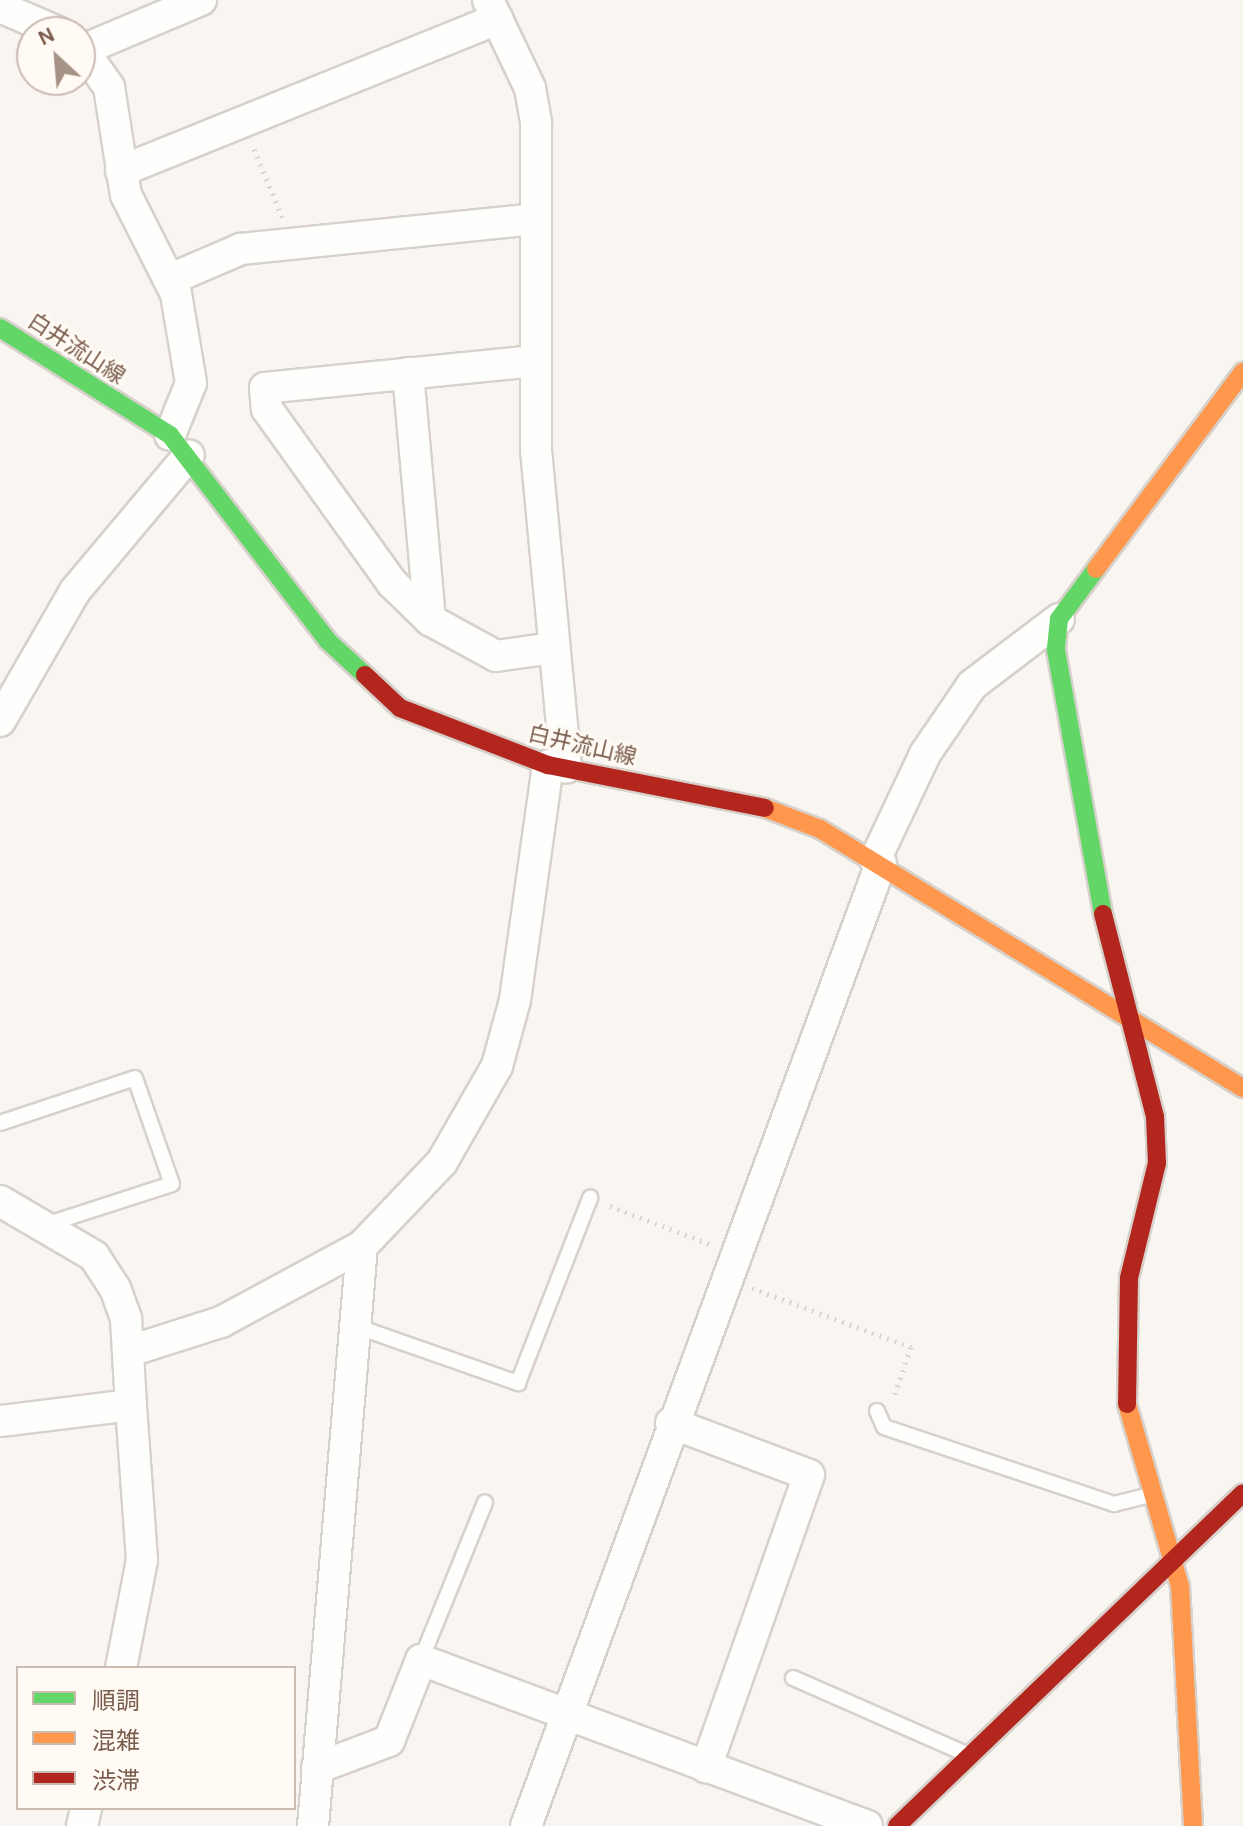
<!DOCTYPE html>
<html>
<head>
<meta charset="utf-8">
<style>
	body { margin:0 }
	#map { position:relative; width:1243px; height:1826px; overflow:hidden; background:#f9f5f0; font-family:Karla,"Noto Sans JP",sans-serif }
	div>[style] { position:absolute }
	.path>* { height:5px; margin-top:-2.5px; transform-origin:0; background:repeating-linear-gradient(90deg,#dcd5d0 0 2px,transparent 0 8px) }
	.roads { filter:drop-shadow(2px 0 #d7d1cb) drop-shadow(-2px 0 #d7d1cb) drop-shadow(0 2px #d7d1cb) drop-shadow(0 -2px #d7d1cb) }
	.lane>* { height:14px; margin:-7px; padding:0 7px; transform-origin:7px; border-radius:7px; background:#fefefd }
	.street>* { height:30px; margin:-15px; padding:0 15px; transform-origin:15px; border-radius:15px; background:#fefefd }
	.fast>* { height:18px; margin:-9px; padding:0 9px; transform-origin:9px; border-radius:9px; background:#63d668 }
	.slow>* { height:18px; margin:-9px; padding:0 9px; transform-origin:9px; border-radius:9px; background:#ff974d }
	.jam>* { height:18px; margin:-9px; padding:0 9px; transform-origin:9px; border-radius:9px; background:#b3261e }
	span { translate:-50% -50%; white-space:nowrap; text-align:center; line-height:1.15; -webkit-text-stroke:6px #fffaf3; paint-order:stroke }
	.street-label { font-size:22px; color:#7a5c4d }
	.legend { position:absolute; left:16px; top:1666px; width:280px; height:144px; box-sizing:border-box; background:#fffaf3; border:2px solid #cabbb1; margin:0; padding:10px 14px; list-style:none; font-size:24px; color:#7a5c4d }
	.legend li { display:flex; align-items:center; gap:16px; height:40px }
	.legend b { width:40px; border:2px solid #cabbb1 }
	.north { position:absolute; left:16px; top:16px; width:80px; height:80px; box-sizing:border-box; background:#fffaf3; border:2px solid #cabbb1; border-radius:50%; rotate:334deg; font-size:22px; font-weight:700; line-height:32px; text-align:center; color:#7a5c4d }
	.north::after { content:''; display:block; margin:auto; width:28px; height:36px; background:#a69286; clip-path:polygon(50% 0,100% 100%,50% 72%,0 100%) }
</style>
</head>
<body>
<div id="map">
	<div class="path">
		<i style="left:254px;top:149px;width:74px;rotate:67.6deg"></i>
		<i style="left:610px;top:1206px;width:109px;rotate:20.9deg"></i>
		<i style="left:752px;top:1288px;width:170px;rotate:20.4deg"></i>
		<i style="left:911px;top:1347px;width:53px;rotate:108.8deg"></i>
	</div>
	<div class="roads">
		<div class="lane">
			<i style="left:0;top:1123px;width:142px;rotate:-18.4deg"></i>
			<i style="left:135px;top:1078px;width:112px;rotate:70.8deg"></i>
			<i style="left:172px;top:1184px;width:133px;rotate:162.1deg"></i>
			<i style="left:358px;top:1327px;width:170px;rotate:19.3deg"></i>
			<i style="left:518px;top:1383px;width:199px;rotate:-68.7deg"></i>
			<i style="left:877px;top:1411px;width:17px;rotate:66deg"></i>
			<i style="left:884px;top:1427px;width:243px;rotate:18.5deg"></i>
			<i style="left:1114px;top:1504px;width:33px;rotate:-14deg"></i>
			<i style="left:421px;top:1660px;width:170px;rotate:-67.9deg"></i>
			<i style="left:793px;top:1678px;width:189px;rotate:23.7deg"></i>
		</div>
		<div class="street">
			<i style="left:488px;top:0;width:98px;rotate:64.5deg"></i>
			<i style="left:530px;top:88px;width:36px;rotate:80deg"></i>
			<i style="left:536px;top:123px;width:327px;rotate:90deg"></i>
			<i style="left:536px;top:450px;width:319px;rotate:84.6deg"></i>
			<i style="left:0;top:7px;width:63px;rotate:23.3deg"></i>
			<i style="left:80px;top:46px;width:50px;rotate:54.7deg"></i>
			<i style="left:109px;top:87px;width:109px;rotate:81.1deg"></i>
			<i style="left:126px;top:195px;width:111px;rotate:63.2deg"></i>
			<i style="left:176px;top:294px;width:90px;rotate:80.4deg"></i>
			<i style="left:191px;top:383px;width:56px;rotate:112deg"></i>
			<i style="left:85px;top:49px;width:126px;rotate:-22.9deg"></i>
			<i style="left:121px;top:171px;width:406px;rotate:-22deg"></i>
			<i style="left:171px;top:279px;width:76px;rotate:-23.2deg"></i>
			<i style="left:241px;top:249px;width:295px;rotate:-5.8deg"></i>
			<i style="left:535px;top:361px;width:271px;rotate:174.3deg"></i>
			<i style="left:265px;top:388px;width:21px;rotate:85deg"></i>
			<i style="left:267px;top:409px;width:214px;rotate:54.3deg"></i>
			<i style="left:392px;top:583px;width:53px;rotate:44.2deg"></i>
			<i style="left:430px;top:620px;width:75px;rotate:28.6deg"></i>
			<i style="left:496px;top:656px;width:58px;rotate:-8deg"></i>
			<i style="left:408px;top:373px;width:248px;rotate:84.9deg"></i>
			<i style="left:0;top:721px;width:150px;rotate:-60deg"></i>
			<i style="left:75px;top:591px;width:177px;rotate:-50deg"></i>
			<i style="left:875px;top:860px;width:117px;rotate:-64.7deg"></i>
			<i style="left:925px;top:754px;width:83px;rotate:-55.7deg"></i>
			<i style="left:972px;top:685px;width:109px;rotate:-37.2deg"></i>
			<i style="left:0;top:1201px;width:109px;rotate:30.3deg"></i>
			<i style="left:94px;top:1256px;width:38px;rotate:57deg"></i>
			<i style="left:115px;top:1288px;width:33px;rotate:70deg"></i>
			<i style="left:126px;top:1319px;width:86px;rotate:86.7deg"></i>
			<i style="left:131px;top:1405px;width:132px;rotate:173deg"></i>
			<i style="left:130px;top:1351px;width:96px;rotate:-17.7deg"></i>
			<i style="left:221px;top:1322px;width:160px;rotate:-28.3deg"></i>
			<i style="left:671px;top:1423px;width:147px;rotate:20.6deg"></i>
			<i style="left:809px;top:1475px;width:310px;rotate:109.4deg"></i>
			<i style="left:121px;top:1668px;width:110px;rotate:-79deg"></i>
			<i style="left:142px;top:1560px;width:155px;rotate:-94.1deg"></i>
			<i style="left:317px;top:1768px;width:77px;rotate:-20.6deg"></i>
			<i style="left:389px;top:1741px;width:87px;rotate:-68.4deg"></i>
			<i style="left:421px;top:1660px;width:476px;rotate:20.4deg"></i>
			<i style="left:82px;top:1826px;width:18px;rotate:-77deg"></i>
			<i style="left:313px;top:1826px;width:582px;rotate:-85.17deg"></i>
			<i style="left:362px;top:1246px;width:116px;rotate:-46.4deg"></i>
			<i style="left:442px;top:1162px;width:111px;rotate:-60.2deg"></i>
			<i style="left:497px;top:1066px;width:68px;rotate:-74.7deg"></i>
			<i style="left:515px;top:1000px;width:237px;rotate:-82deg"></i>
			<i style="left:526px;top:1826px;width:1026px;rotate:-69.76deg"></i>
		</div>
		<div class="fast">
			<i style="left:0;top:328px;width:201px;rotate:32.2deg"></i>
			<i style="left:170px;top:435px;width:260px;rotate:52.5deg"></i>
			<i style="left:328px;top:641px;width:50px;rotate:42.6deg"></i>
			<i style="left:1096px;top:569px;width:62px;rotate:126.5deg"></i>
			<i style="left:1059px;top:619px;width:31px;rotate:96deg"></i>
			<i style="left:1056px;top:650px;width:268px;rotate:79.9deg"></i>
		</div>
		<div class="slow">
			<i style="left:1096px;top:569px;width:246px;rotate:-53.3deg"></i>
			<i style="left:765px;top:808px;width:59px;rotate:20.9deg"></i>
			<i style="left:820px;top:829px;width:496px;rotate:31.5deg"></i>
			<i style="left:1127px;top:1404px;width:190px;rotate:73.8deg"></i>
			<i style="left:1180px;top:1586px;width:240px;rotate:86.9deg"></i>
		</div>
		<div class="jam">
			<i style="left:365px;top:675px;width:48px;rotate:43.3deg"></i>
			<i style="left:400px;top:708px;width:159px;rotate:21.1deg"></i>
			<i style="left:548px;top:765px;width:221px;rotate:11.2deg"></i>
			<i style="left:1103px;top:914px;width:210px;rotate:75.6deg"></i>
			<i style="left:1155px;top:1117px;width:46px;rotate:87.5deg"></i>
			<i style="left:1157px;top:1163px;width:118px;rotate:103.7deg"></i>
			<i style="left:1129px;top:1278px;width:126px;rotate:90.9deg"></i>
			<i style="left:897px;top:1826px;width:480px;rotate:-43.9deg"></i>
		</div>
	</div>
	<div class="street-label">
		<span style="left:76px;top:349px;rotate:33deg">白井流山線</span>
		<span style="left:582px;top:746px;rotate:13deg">白井流山線</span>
	</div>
	<ul class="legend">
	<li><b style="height:10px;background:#63d668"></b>順調</li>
	<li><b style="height:10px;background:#ff974d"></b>混雑</li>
	<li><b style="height:10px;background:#b3261e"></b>渋滞</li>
	</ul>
	<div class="north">N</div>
</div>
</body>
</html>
